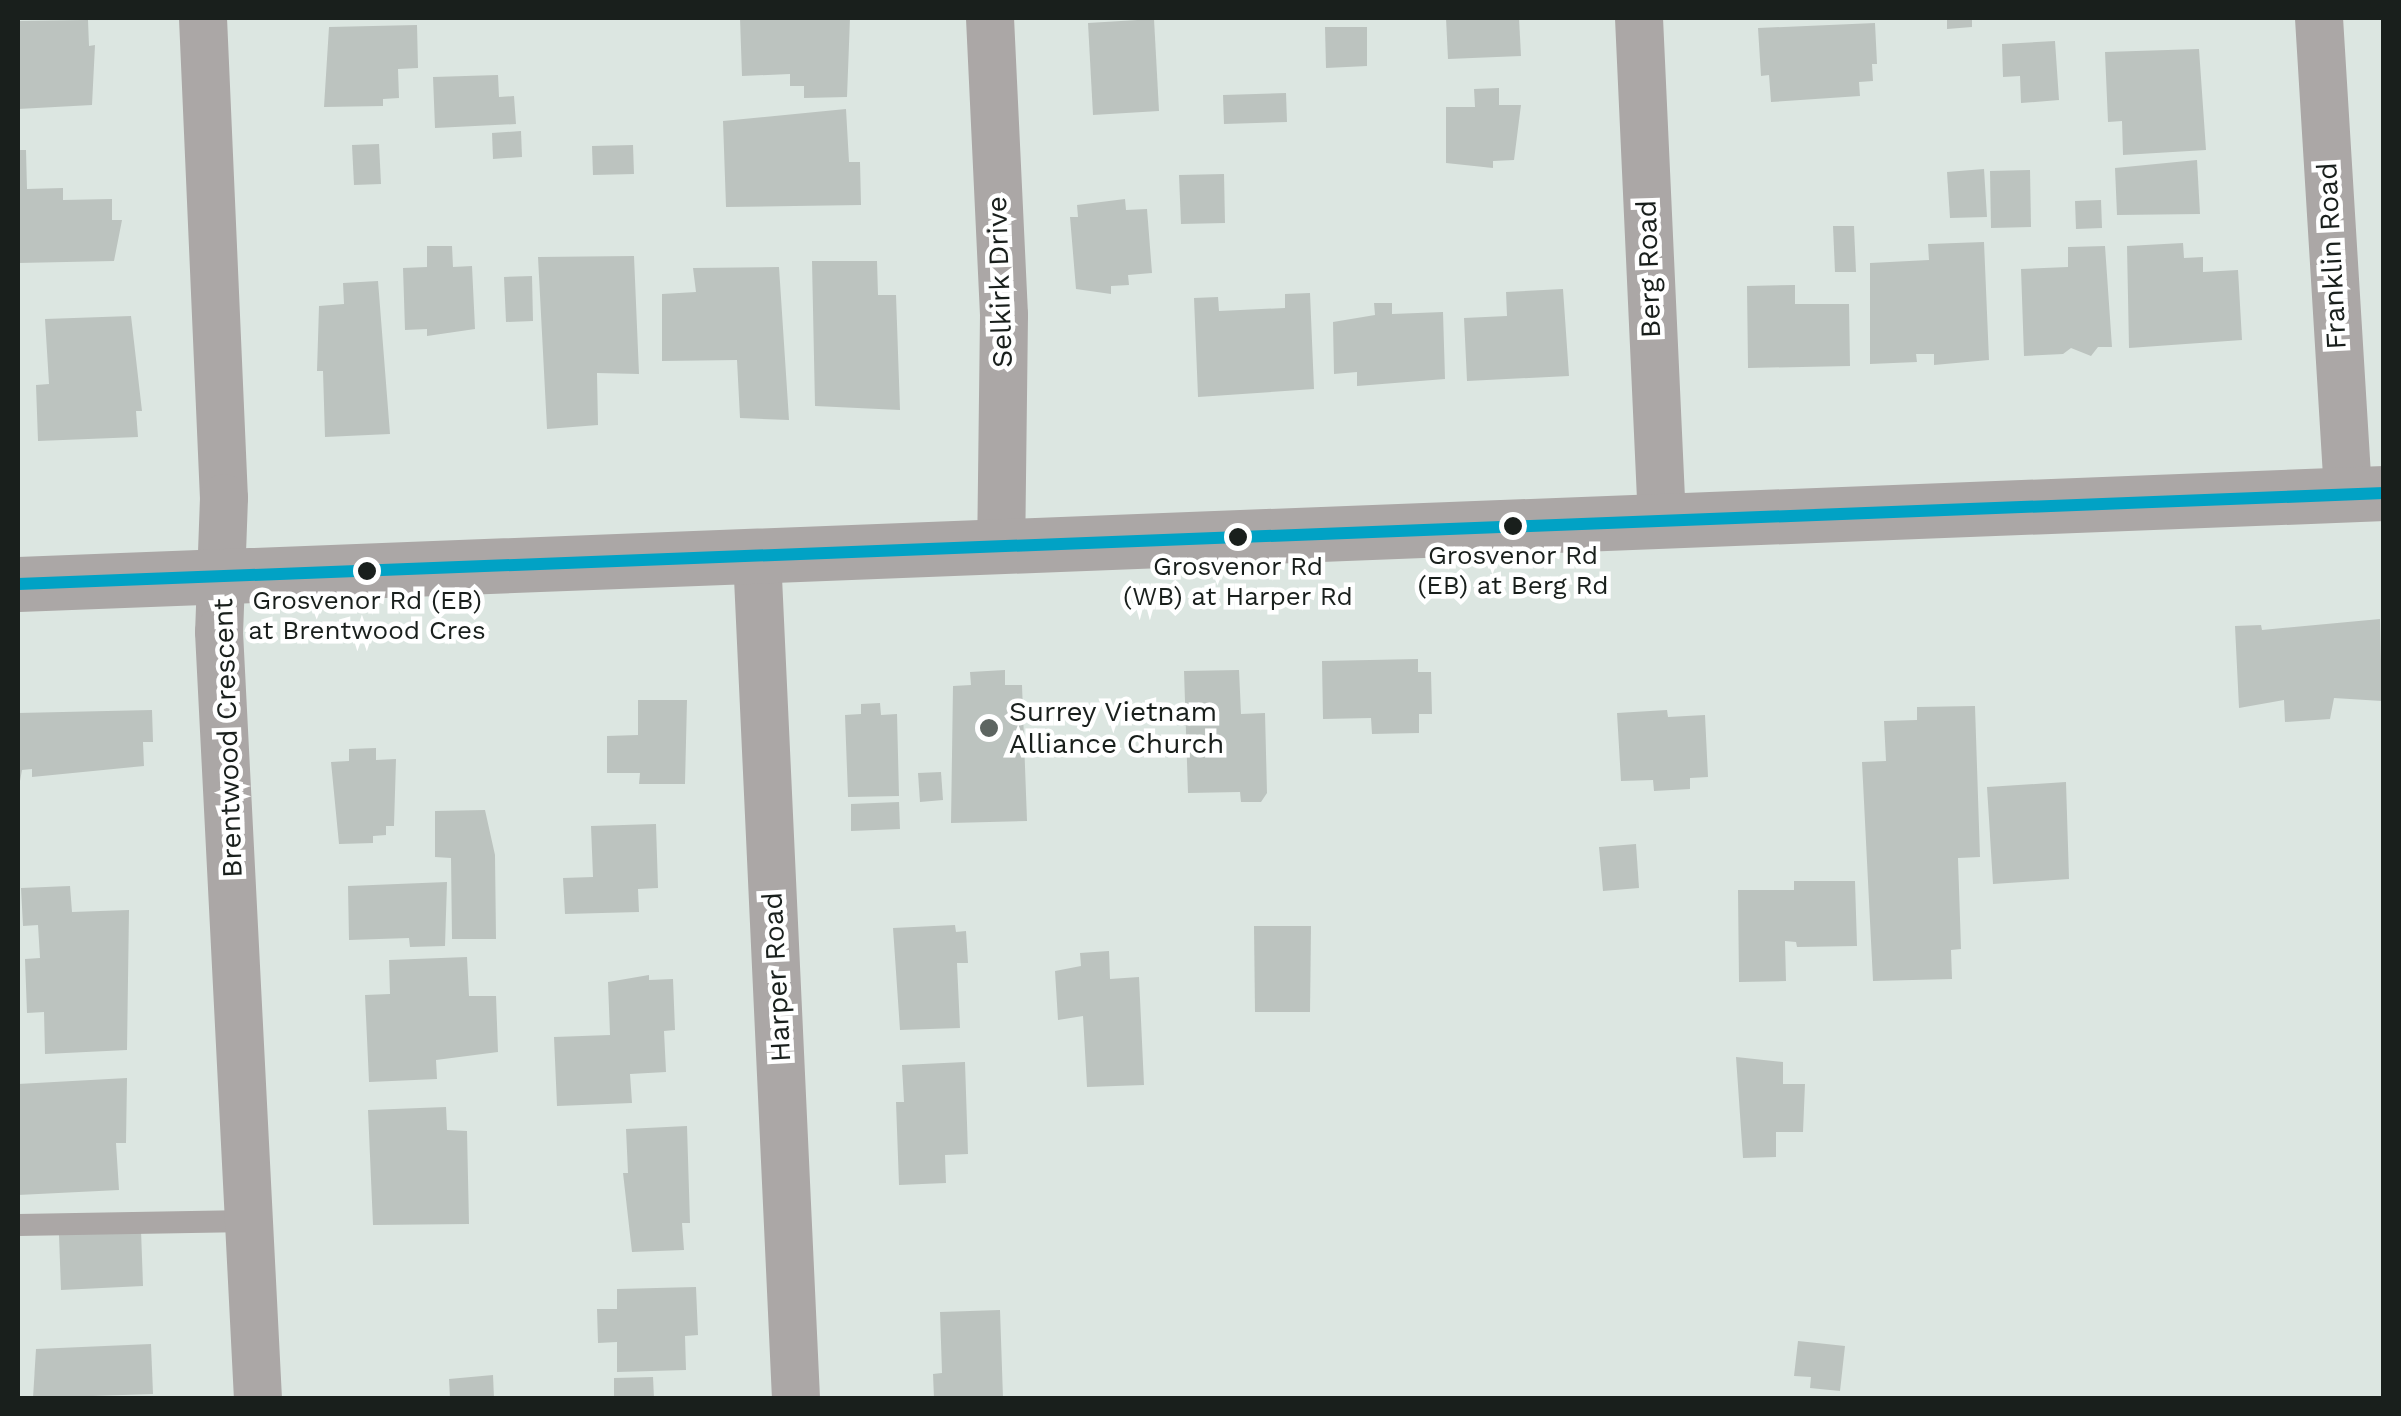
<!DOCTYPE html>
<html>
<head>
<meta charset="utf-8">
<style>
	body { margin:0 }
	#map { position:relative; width:2401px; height:1416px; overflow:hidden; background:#dce6e1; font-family:"Work Sans",sans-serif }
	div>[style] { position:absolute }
	.building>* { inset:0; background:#bcc3bf }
	.service>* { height:22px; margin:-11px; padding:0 11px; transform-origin:11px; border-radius:11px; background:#aba7a6 }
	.minor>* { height:48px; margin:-24px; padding:0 24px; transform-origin:24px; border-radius:24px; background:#aba7a6 }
	.tertiary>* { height:55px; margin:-27.5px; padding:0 27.5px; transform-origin:27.5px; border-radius:27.5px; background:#aba7a6 }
	.bus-1>* { height:12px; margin:-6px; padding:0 6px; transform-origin:6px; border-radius:6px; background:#01a2c5 }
	.dots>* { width:28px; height:28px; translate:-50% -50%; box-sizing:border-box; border:5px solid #fff; border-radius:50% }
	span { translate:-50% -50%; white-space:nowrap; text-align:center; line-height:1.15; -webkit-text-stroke:9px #fff; paint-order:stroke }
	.bus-label { font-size:26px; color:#191f1c }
	.street-label { font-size:28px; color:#191f1c }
	.poi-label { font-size:28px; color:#191f1c }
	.left { translate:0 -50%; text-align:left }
	.frame { position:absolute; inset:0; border:20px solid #191f1c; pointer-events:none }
</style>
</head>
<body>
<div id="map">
	<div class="building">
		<i style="clip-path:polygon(740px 18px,850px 18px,847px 97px,804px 98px,804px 86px,790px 86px,790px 74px,742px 76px)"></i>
		<i style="clip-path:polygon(1446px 18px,1519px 18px,1521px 56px,1448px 59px)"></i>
		<i style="clip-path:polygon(1947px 18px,1972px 18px,1972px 27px,1947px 29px)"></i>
		<i style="clip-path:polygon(1154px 19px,1159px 111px,1093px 115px,1088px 23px)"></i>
		<i style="clip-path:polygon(88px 20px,89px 46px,95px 45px,92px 105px,18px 109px,18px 21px)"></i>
		<i style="clip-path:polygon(1875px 23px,1877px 64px,1872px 64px,1873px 81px,1859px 82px,1860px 96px,1771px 102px,1769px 75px,1761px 76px,1758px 28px)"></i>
		<i style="clip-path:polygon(417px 25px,418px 68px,398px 69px,399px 98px,383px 99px,383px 106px,324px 107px,329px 27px)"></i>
		<i style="clip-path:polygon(1325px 27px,1367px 27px,1367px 66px,1326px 68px)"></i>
		<i style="clip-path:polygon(2055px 41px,2059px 100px,2021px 103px,2020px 76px,2003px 77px,2002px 44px)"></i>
		<i style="clip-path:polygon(2199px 49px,2206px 150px,2123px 155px,2122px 121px,2108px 122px,2105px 52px)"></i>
		<i style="clip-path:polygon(498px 75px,499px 97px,514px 96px,516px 124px,435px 128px,433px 77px)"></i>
		<i style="clip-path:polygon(1499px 88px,1499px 105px,1521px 105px,1514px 160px,1493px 161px,1493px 168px,1446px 163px,1446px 107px,1475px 107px,1474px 89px)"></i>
		<i style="clip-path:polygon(1286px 93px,1287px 122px,1224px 124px,1223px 95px)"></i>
		<i style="clip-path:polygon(846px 109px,849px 162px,860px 162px,861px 205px,726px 207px,723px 121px)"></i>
		<i style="clip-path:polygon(521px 131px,522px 157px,493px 159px,492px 133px)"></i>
		<i style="clip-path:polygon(379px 144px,381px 184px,354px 185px,352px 145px)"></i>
		<i style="clip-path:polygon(633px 145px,634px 174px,593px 175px,592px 146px)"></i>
		<i style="clip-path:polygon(18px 150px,26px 150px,27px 189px,63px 188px,63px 200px,112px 199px,112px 220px,122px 220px,114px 261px,18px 263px)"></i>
		<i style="clip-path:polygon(2197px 160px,2200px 214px,2117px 215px,2115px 168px)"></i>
		<i style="clip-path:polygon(1984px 169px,1987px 217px,1950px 218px,1947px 172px)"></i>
		<i style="clip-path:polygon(2030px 170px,2031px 227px,1991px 228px,1990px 171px)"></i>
		<i style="clip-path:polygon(1224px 174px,1225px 223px,1181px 224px,1179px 175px)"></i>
		<i style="clip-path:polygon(1125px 199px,1126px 210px,1147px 209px,1152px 273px,1128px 275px,1129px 285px,1111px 286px,1111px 294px,1076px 289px,1070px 217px,1078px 217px,1077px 205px)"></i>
		<i style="clip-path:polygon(2101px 200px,2102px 228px,2076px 229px,2075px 201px)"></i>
		<i style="clip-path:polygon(1833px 226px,1854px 226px,1856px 272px,1835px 272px)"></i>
		<i style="clip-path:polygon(1984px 242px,1989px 360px,1934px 365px,1934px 354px,1916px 354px,1917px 362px,1870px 364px,1870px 263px,1929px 260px,1928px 244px)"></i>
		<i style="clip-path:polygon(2183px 243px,2184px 258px,2203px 257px,2203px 272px,2238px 270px,2242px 340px,2129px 348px,2127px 246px)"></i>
		<i style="clip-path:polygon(427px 246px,452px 246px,453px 267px,472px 266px,475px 329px,427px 336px,427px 329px,405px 330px,403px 268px,427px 267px)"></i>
		<i style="clip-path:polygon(2105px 246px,2112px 347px,2098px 347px,2091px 356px,2071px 348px,2063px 354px,2024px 356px,2021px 269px,2068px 267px,2068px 247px)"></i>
		<i style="clip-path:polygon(634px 256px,639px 374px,597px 373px,598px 425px,547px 429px,538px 257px)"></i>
		<i style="clip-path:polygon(812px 261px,877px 261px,878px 295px,896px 295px,900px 410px,815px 406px)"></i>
		<i style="clip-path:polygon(779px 267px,789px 420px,740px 418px,737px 360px,662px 361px,662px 294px,696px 292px,693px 268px)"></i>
		<i style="clip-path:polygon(532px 276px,533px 321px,506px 322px,504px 277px)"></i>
		<i style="clip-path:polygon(378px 281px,390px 434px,325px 437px,323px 371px,317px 371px,319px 306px,344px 304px,343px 283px)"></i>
		<i style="clip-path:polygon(1795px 285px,1795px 304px,1849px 304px,1850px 366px,1748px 368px,1747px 286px)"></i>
		<i style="clip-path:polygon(1563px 289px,1569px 376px,1467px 381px,1464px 318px,1507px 316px,1506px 292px)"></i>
		<i style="clip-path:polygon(1310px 293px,1314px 389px,1198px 397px,1194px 298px,1218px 297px,1219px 311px,1285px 308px,1285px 294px)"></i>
		<i style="clip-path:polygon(1374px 303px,1392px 303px,1392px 314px,1443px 312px,1445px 379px,1357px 386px,1357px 372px,1334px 374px,1333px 322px,1375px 315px)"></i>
		<i style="clip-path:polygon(131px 316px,142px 411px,136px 411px,138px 437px,38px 441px,36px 385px,49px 384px,45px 319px)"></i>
		<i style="clip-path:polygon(2380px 619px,2382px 701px,2334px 698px,2330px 719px,2285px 722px,2284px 700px,2239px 708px,2235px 626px,2261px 625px,2262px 630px)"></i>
		<i style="clip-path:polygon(1418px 659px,1418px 672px,1431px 672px,1432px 714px,1419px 714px,1419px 733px,1372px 734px,1371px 718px,1323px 719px,1322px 661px)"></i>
		<i style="clip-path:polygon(1005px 670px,1005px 685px,1022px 685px,1027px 821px,951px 823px,953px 686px,971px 685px,970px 672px)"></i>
		<i style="clip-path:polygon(1239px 670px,1241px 714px,1265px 713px,1267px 793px,1261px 802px,1241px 802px,1240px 792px,1188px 793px,1184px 671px)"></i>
		<i style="clip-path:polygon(638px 700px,687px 700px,685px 784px,639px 784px,640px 773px,607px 773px,607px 736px,638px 735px)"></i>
		<i style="clip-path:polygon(880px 703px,881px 715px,897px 714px,899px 796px,848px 797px,845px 715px,861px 714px,861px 704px)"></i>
		<i style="clip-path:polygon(1975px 706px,1980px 857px,1958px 858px,1961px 949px,1951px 950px,1952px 979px,1873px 981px,1862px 762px,1886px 761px,1884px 721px,1917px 720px,1917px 707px)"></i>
		<i style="clip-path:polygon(152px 710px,153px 742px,143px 742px,144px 766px,32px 777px,32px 769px,22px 770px,18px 792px,18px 713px)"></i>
		<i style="clip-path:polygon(1667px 710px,1668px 717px,1705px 715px,1708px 777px,1690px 778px,1690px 789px,1654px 791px,1653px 780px,1621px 781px,1617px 713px)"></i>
		<i style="clip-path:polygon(376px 748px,376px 760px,396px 759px,394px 826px,386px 826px,386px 835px,373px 836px,373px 843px,339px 844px,331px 762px,349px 761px,349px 749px)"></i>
		<i style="clip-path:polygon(941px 772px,943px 800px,920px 802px,918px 773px)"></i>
		<i style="clip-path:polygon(2066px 782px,2069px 879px,1993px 884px,1987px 787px)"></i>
		<i style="clip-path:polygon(899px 802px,900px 829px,851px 831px,851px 804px)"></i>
		<i style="clip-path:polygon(485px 810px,495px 855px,496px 939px,452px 939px,451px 858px,435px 857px,435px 811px)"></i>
		<i style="clip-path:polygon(656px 824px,658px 888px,638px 889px,639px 912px,565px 914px,563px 878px,593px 877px,591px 826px)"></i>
		<i style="clip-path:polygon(1636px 844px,1639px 888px,1603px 891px,1599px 847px)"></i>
		<i style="clip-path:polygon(1794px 881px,1855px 881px,1857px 946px,1797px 947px,1796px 942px,1785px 941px,1786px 981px,1739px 982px,1738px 890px,1794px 890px)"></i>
		<i style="clip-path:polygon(447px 882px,445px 946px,410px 947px,409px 938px,349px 940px,348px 886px)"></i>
		<i style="clip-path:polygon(70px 886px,72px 912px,129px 910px,127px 1050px,45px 1054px,44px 1012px,27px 1013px,25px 959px,40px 958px,38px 925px,23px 926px,21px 888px)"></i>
		<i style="clip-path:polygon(955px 925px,956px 932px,966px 931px,968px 963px,957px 963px,960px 1028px,900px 1030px,893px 928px)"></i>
		<i style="clip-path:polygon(1254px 926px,1311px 926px,1310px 1012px,1255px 1012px)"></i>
		<i style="clip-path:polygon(1109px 951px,1110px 979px,1139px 977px,1144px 1085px,1087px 1087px,1083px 1016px,1058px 1020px,1055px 971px,1081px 966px,1080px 953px)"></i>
		<i style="clip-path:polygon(467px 957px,469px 996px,496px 996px,498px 1052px,436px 1060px,437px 1079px,369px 1082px,365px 995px,390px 994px,389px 960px)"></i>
		<i style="clip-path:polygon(649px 975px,649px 980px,673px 979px,675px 1030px,664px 1031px,666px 1072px,630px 1074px,632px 1103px,557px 1106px,554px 1037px,610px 1035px,608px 982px)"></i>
		<i style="clip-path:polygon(1736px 1057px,1783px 1062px,1783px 1084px,1805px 1084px,1803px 1132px,1776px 1132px,1776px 1157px,1743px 1158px)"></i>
		<i style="clip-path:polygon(965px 1062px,968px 1154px,945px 1155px,946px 1183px,899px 1185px,896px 1102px,904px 1102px,902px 1065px)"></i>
		<i style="clip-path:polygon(127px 1078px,126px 1143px,116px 1143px,119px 1190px,18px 1195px,18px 1084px)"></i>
		<i style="clip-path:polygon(446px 1107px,447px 1130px,467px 1131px,469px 1224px,373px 1225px,368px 1110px)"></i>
		<i style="clip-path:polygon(687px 1126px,690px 1223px,682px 1223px,684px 1250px,632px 1252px,623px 1173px,628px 1173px,626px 1129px)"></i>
		<i style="clip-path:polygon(141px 1230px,143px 1286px,61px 1290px,59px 1235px)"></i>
		<i style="clip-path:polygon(696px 1287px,698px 1335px,685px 1336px,686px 1370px,617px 1372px,617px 1342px,598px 1343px,597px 1309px,617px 1309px,617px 1289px)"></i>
		<i style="clip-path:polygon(1000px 1310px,1003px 1398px,934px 1398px,933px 1374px,942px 1373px,940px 1312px)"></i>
		<i style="clip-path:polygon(1798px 1341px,1845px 1346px,1840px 1391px,1810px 1388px,1811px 1377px,1794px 1376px)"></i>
		<i style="clip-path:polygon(151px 1344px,153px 1394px,33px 1398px,36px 1349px)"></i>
		<i style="clip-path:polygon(493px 1375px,494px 1398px,450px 1398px,449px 1379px)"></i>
		<i style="clip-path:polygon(653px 1377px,654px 1398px,614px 1398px,614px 1378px)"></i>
	</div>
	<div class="service">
		<i style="left:18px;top:1225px;width:231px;rotate:-1deg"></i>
	</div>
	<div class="minor">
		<i style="left:203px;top:18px;width:480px;rotate:87.5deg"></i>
		<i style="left:224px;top:498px;width:134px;rotate:92.1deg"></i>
		<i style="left:219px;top:632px;width:767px;rotate:87.09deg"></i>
		<i style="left:990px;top:18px;width:297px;rotate:87.3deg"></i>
		<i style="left:1004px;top:315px;width:231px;rotate:90.7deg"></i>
		<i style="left:1639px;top:18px;width:504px;rotate:87.38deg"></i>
		<i style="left:2319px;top:18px;width:478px;rotate:86.5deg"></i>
		<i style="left:757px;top:556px;width:843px;rotate:87.35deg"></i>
	</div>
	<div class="tertiary">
		<i style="left:18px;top:584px;width:2368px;rotate:-2.2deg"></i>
	</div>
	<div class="bus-1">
		<i style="left:18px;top:584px;width:2368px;rotate:-2.2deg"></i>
	</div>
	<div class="dots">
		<i style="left:1513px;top:526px;background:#191f1c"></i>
		<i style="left:1238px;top:537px;background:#191f1c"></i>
		<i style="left:367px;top:571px;background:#191f1c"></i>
		<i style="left:989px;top:728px;background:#5d6561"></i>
	</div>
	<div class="bus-label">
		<span style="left:1513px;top:571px">Grosvenor Rd<br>(EB) at Berg Rd</span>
		<span style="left:1238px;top:582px">Grosvenor Rd<br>(WB) at Harper Rd</span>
		<span style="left:367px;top:616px">Grosvenor Rd (EB)<br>at Brentwood Cres</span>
	</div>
	<div class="street-label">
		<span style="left:2332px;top:256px;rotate:-93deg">Franklin Road</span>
		<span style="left:1649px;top:269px;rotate:-92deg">Berg Road</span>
		<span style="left:1000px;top:282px;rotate:-92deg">Selkirk Drive</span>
		<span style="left:228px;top:738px;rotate:-92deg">Brentwood Crescent</span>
		<span style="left:777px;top:977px;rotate:-93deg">Harper Road</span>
	</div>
	<div class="poi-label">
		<span class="left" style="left:1009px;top:728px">Surrey Vietnam<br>Alliance Church</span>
	</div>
	<div class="frame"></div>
</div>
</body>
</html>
